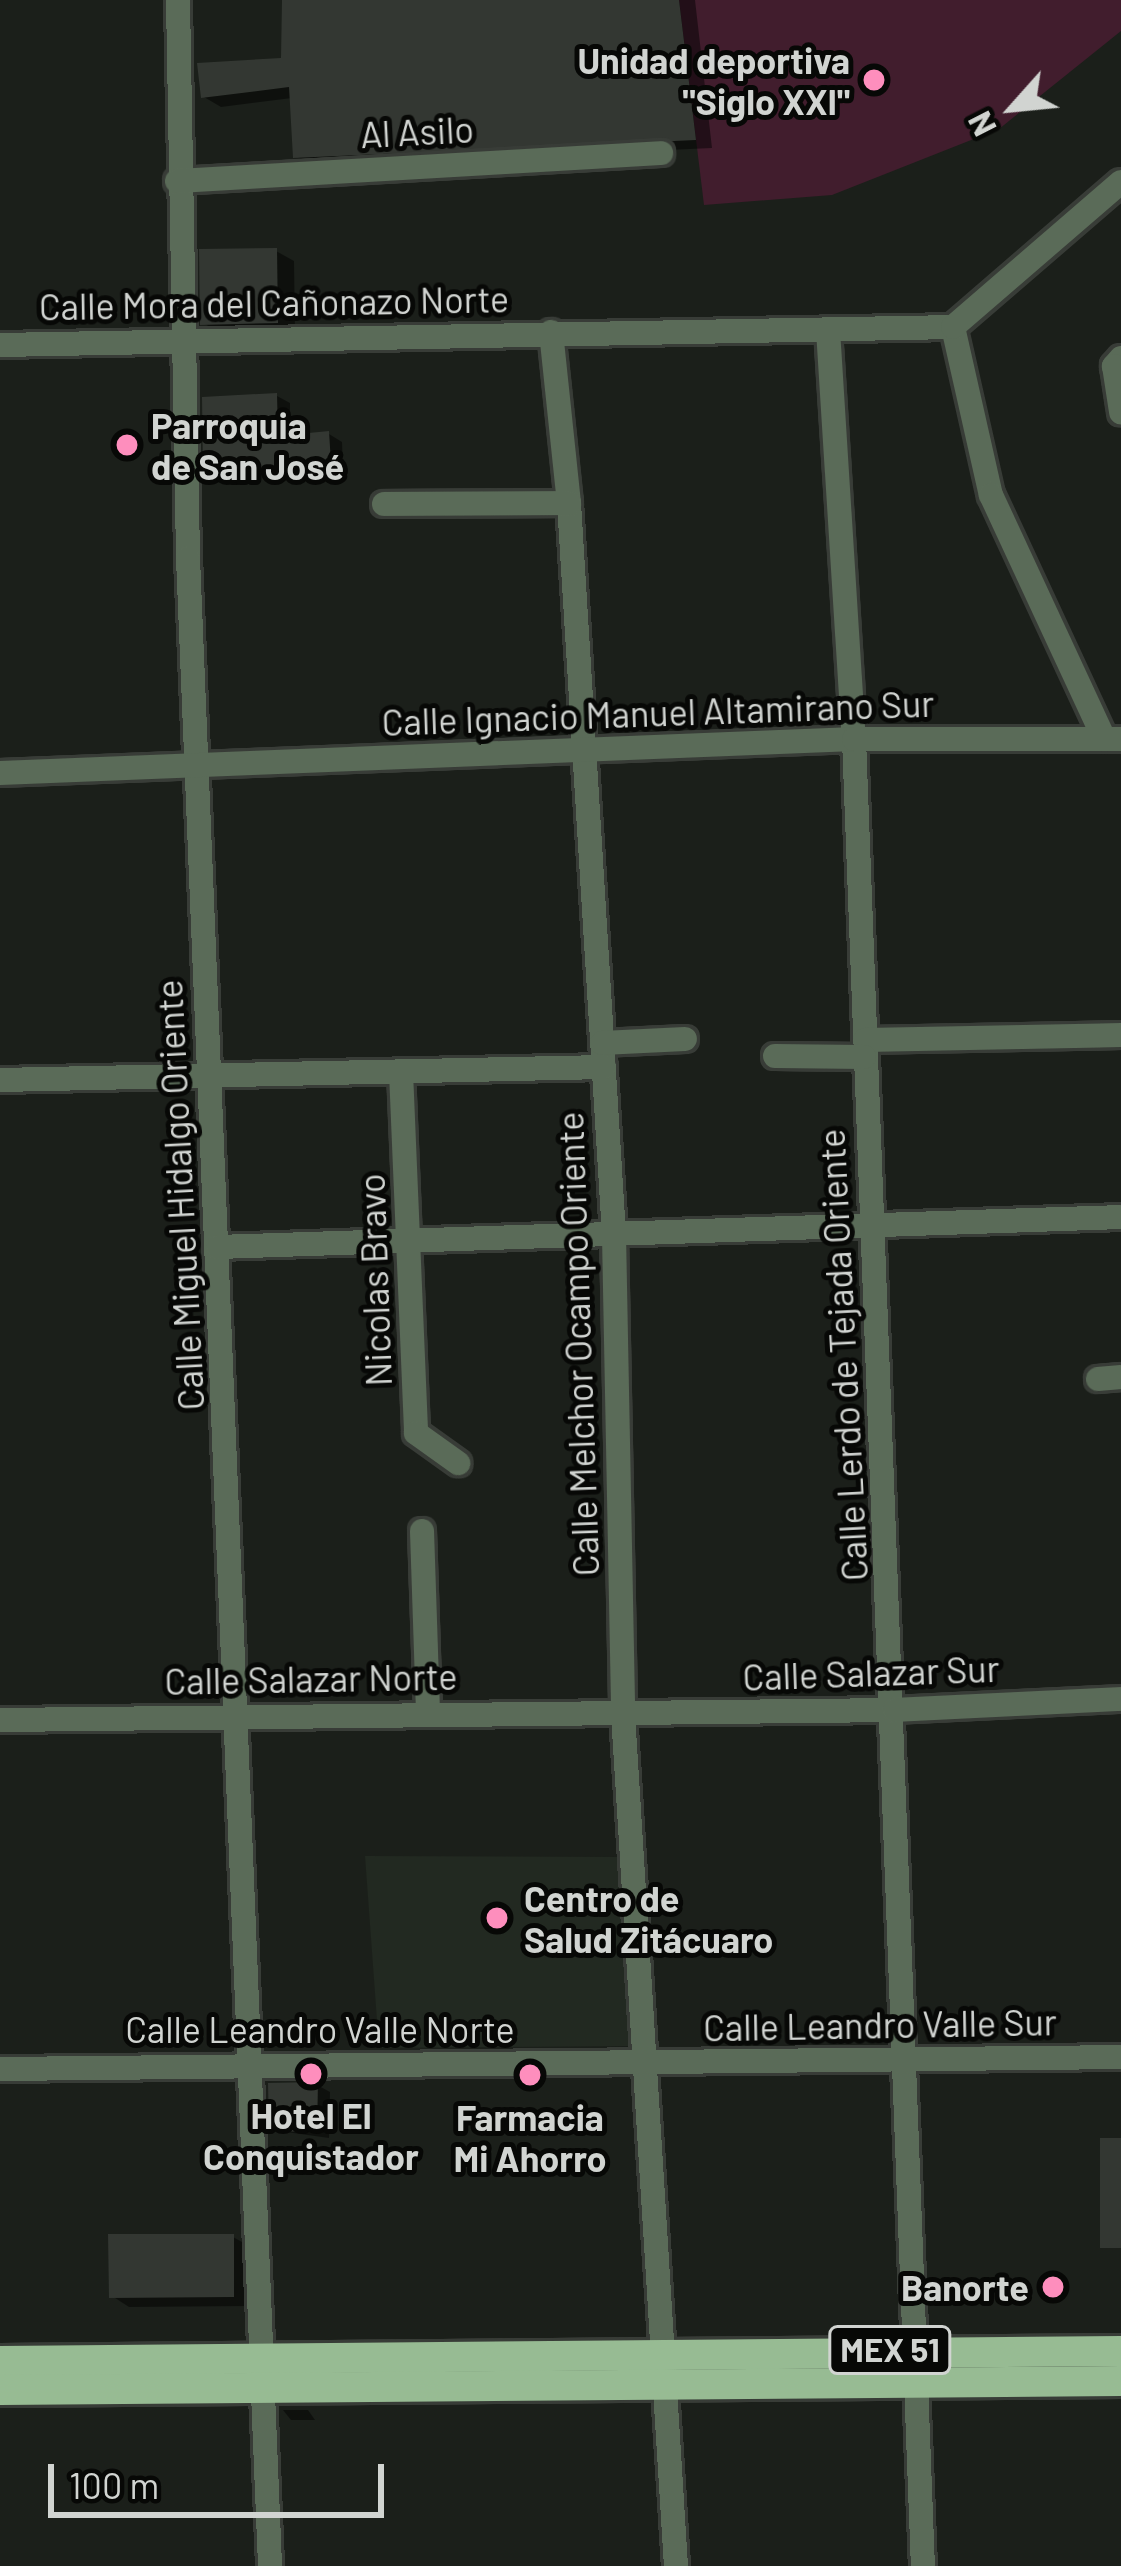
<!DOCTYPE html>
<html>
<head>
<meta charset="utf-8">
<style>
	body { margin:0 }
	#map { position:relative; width:1121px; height:2566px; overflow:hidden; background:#1b1f1a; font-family:Barlow,sans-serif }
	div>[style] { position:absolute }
	.built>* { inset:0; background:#222921 }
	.green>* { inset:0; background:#411d2d }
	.shadow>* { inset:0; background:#0007 }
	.building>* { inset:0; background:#333732 }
	.roads { filter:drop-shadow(3px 0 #383c37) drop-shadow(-3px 0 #383c37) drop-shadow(0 3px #383c37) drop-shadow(0 -3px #383c37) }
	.minor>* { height:24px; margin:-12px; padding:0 12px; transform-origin:12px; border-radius:12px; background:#5a6b58 }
	.major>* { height:30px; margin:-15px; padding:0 15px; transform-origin:15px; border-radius:15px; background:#97bb93 }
	.dots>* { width:33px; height:33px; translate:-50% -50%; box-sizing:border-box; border:6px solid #070806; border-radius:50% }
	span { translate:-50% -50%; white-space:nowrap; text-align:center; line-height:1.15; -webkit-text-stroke:10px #070806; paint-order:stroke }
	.shield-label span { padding:3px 9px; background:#070806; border:3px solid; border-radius:9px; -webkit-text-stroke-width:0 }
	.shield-label { font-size:33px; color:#d1d4d1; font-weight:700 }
	.poi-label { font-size:36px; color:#d1d4d1; font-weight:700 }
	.right { translate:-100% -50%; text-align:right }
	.left { translate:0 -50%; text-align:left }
	.street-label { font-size:36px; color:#d1d4d1 }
	.north { position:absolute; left:953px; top:48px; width:120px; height:120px; -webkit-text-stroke:9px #070806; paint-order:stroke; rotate:243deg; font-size:33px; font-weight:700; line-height:48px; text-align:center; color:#d1d4d1 }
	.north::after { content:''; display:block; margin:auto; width:42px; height:54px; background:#d1d4d1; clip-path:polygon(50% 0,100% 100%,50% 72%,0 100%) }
	.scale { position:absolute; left:48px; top:2464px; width:336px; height:54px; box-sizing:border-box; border:6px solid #d1d4d1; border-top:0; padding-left:15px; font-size:36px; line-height:42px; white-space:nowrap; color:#d1d4d1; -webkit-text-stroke:9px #070806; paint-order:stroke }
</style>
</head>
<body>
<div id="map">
	<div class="built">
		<i style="clip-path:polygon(365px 1856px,622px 1857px,633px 2046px,379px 2048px)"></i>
	</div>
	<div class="green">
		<i style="clip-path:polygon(679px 0,1121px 0,1121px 31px,999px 129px,832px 195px,704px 205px)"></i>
	</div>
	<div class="shadow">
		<i style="clip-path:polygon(285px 0,695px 0,712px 148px,313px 166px,296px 156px,292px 98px,221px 107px,204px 97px,284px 61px)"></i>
		<i style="clip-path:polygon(276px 251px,294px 261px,295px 332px,221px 333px,203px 323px)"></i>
		<i style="clip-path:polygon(277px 396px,290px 403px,290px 438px,329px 434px,342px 442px,343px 469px,219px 478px,206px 471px)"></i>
		<i style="clip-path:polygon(317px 2085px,330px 2092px,329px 2138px,272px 2130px)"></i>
		<i style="clip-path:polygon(233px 2237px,251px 2247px,251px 2306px,129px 2307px,112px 2296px)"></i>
		<i style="clip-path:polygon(283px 2410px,308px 2410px,315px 2420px,291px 2420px)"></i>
	</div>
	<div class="building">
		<i style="clip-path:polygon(282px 0,679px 0,696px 140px,293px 158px,289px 87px,201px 98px,197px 63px,281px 58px)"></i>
		<i style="clip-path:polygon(277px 248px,278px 323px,200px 325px,199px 249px)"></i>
		<i style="clip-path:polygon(277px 393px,278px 436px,329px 431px,331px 463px,203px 473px,202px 397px)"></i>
		<i style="clip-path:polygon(318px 2082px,317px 2132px,269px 2131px,268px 2083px)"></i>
		<i style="clip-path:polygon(1100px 2138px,1121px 2138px,1121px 2248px,1100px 2248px)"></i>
		<i style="clip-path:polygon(108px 2234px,234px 2234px,234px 2297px,109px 2298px)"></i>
	</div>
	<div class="roads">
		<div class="minor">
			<i style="left:178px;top:0;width:558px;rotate:88.97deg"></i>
			<i style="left:188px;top:558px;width:2010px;rotate:87.66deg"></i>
			<i style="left:177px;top:181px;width:485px;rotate:-3.3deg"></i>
			<i style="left:953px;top:327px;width:172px;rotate:77.3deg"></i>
			<i style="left:991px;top:495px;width:268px;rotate:65.1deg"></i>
			<i style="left:828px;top:330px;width:410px;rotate:86.4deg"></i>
			<i style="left:854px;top:739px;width:1828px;rotate:87.84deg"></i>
			<i style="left:551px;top:332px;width:172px;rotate:84deg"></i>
			<i style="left:569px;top:503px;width:733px;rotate:86.48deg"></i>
			<i style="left:614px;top:1235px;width:479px;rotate:88.9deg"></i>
			<i style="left:623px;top:1714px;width:854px;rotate:86.44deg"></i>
			<i style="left:0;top:345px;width:953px;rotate:-1.08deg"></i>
			<i style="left:953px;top:327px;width:222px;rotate:-40.8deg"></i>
			<i style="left:1121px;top:358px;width:11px;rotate:131deg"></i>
			<i style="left:1114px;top:366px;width:47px;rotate:81.3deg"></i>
			<i style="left:384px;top:504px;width:185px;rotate:-0.3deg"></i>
			<i style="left:0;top:773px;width:855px;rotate:-2.28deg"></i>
			<i style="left:854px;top:739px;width:267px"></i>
			<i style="left:865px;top:1040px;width:256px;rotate:-1.1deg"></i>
			<i style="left:602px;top:1043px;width:83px;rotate:-2.8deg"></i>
			<i style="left:775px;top:1056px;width:89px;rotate:0.6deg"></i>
			<i style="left:401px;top:1072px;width:361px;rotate:87.6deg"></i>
			<i style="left:416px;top:1433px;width:52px;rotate:35.5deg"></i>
			<i style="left:0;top:1080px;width:604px;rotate:-1.23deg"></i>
			<i style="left:218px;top:1247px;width:903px;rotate:-1.9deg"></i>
			<i style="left:1098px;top:1379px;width:23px;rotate:-5deg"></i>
			<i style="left:422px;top:1531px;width:181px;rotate:88.1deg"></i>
			<i style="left:0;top:1720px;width:895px;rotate:-0.64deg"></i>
			<i style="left:895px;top:1710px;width:226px;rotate:-2.8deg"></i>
			<i style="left:0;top:2069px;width:1121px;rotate:-0.61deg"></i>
		</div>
		<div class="major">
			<i style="left:0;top:2361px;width:1121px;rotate:-0.51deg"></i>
			<i style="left:0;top:2390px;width:1121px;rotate:-0.46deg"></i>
		</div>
	</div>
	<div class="dots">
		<i style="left:874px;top:80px;background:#fe8ebd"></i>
		<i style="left:127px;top:445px;background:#fe8ebd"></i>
		<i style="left:497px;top:1918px;background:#fe8ebd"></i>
		<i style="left:311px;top:2074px;background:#fe8ebd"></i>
		<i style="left:530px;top:2075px;background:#fe8ebd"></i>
		<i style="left:1053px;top:2287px;background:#fe8ebd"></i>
	</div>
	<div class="shield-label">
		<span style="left:890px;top:2350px">MEX 51</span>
	</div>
	<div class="poi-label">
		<span class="right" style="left:850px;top:80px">Unidad deportiva<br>"Siglo XXI"</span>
		<span class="left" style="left:151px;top:445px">Parroquia<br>de San José</span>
		<span class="left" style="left:524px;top:1918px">Centro de<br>Salud Zitácuaro</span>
		<span style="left:311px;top:2135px">Hotel El<br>Conquistador</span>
		<span style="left:530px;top:2137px">Farmacia<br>Mi Ahorro</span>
		<span class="right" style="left:1029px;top:2287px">Banorte</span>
	</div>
	<div class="street-label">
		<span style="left:417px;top:131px;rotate:-3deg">Al Asilo</span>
		<span style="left:274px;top:302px;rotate:-1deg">Calle Mora del Cañonazo Norte</span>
		<span style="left:658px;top:712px;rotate:-2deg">Calle Ignacio Manuel Altamirano Sur</span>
		<span style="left:179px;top:1195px;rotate:-93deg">Calle Miguel Hidalgo Oriente</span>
		<span style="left:374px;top:1280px;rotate:-92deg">Nicolas Bravo</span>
		<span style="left:577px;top:1344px;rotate:-92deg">Calle Melchor Ocampo Oriente</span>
		<span style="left:842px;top:1355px;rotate:-93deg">Calle Lerdo de Tejada Oriente</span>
		<span style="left:871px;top:1672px;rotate:-2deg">Calle Salazar Sur</span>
		<span style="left:311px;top:1678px;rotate:-1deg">Calle Salazar Norte</span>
		<span style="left:880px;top:2024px;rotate:-1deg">Calle Leandro Valle Sur</span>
		<span style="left:320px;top:2029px">Calle Leandro Valle Norte</span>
	</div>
	<div class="north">N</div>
	<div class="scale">100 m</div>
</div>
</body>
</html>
